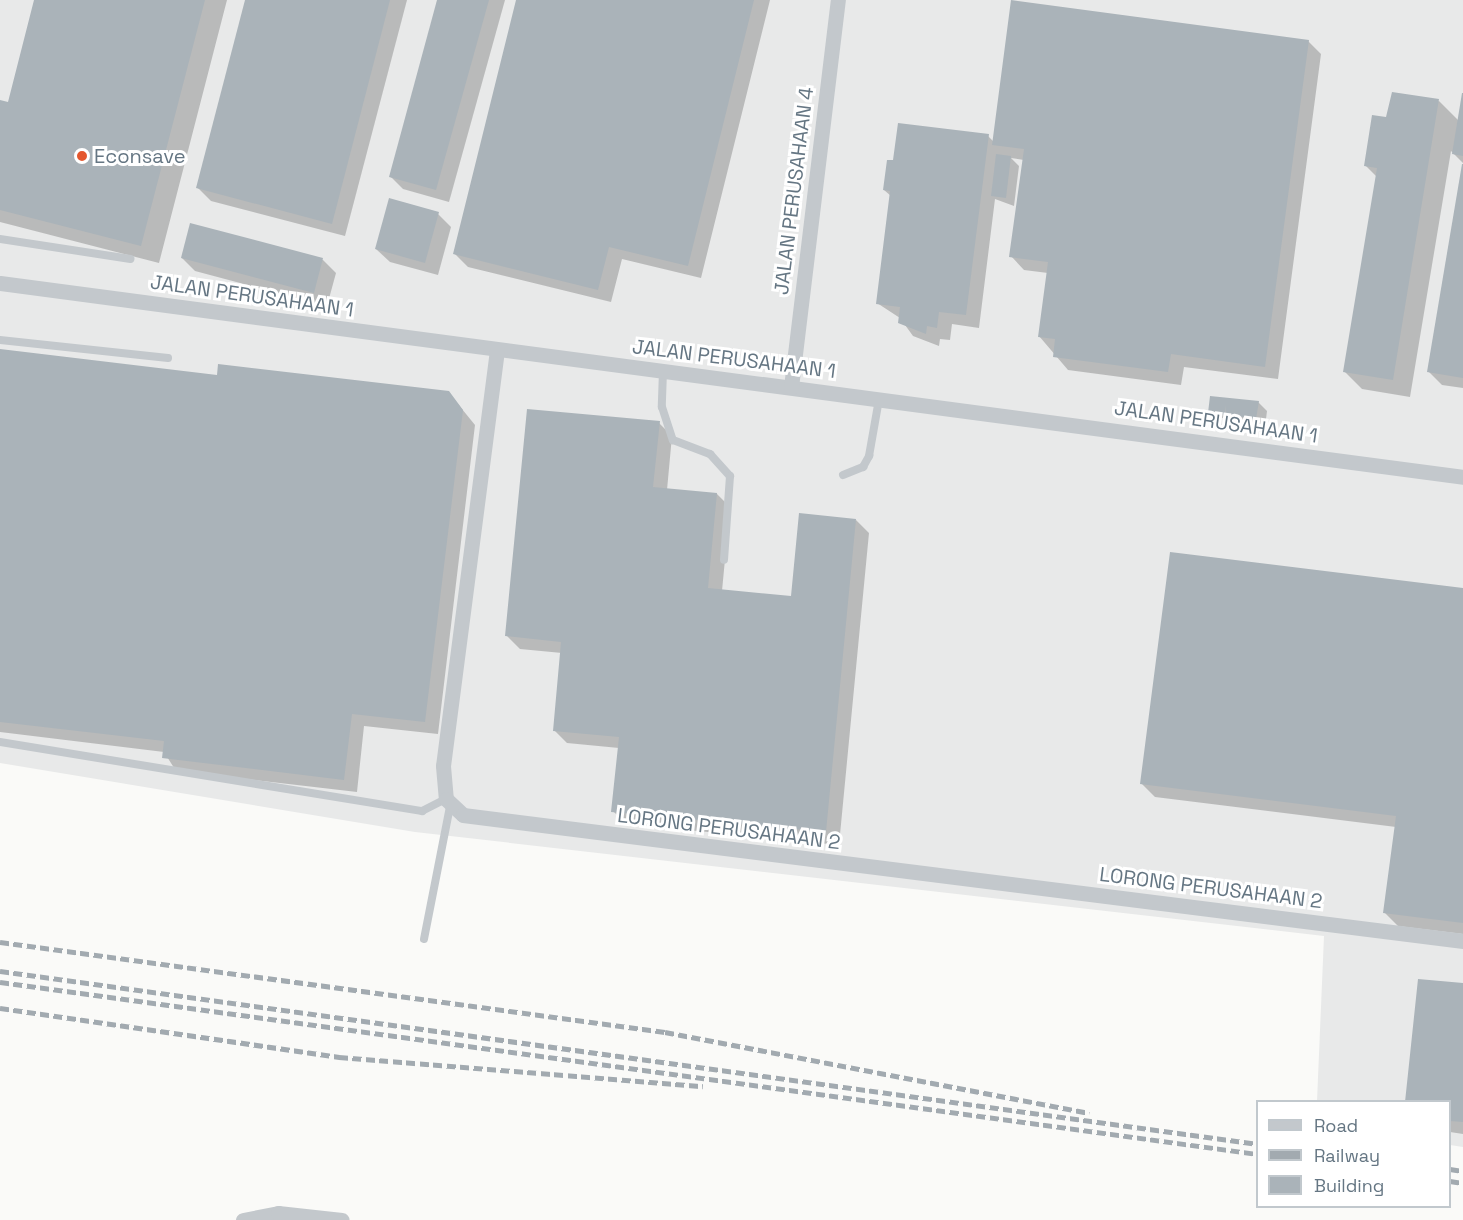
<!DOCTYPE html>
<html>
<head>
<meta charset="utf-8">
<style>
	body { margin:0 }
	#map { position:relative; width:1463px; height:1220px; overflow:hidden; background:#fafaf8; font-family:"Space Grotesk",sans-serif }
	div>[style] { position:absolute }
	.built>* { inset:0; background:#e8e9e9 }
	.shadow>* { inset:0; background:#0003 }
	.building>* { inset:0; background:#aab3b9 }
	.service>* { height:8px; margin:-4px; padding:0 4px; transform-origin:4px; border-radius:4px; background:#c3c8cc }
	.minor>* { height:15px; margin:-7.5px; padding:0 7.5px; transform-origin:7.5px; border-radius:7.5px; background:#c3c8cc }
	.rail>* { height:4.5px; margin-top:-2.25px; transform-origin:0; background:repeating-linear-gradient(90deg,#a2aab0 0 9px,transparent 0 13.5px) }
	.dots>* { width:16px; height:16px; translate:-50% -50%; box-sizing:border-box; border:3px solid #fff; border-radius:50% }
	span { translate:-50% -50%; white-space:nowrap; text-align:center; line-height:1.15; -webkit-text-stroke:6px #fff; paint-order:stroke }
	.poi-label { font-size:20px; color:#657683 }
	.left { translate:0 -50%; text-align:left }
	.street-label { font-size:20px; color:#657683 }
	.legend { position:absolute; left:1256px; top:1100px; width:195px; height:108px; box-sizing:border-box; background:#fff; border:2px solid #c1c8cd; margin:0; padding:8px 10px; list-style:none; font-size:18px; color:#657683 }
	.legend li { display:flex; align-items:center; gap:12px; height:30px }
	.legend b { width:30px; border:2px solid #c1c8cd }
</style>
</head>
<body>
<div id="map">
	<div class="built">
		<i style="clip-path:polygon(0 0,1463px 0,1463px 1147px,1450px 1145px,1450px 1102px,1317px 1101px,1324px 936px,415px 832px,0 763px)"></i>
	</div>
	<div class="shadow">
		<i style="clip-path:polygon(36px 0,227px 0,159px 263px,0 222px,0 101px,9px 104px)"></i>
		<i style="clip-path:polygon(246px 0,407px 0,345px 236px,211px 201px,198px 188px)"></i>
		<i style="clip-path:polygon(439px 0,505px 0,449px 202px,403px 189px,390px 176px)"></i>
		<i style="clip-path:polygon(518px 0,770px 0,701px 278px,622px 259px,611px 302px,468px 267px,455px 254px)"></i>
		<i style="clip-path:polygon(1308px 41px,1321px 54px,1278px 379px,1184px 367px,1181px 385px,1068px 370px,1039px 336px,1048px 273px,1024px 270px,1011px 256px,1024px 160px,1011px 158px,1019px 166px,1014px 206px,995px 199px,979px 328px,952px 324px,950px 340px,940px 339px,939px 346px,913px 336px,900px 318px,877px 303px,891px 196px,884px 190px,895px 162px,988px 136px,994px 142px)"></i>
		<i style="clip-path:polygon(1463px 95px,1463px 163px,1451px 151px,1410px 397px,1362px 389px,1345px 372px,1377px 177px,1365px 165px,1387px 119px,1439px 101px,1459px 121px)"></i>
		<i style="clip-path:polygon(1463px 165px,1463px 388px,1442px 385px,1429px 372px)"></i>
		<i style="clip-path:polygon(438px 214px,451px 227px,438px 275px,390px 262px,376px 249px)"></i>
		<i style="clip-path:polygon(191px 225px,323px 260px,336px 273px,327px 306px,195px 271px,182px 258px)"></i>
		<i style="clip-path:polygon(0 351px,219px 377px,449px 393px,475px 425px,438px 734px,364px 726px,357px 792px,176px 771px,164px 752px,0 732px)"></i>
		<i style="clip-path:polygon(1212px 398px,1258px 402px,1267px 411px,1265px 427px,1214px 416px)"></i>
		<i style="clip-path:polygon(659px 423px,672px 436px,667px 490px,717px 494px,730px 507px,722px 591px,793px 597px,856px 520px,869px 533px,839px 845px,626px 824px,613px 811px,619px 748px,567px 743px,554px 730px,562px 653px,520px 649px,507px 636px)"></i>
		<i style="clip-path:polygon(1463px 590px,1463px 934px,1398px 926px,1385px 913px,1396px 827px,1155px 797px,1142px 784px)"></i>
		<i style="clip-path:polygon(1463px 985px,1463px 1134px,1450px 1132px)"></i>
	</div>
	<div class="building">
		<i style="clip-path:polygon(34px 0,205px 0,141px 246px,0 210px,0 100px,8px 102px)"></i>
		<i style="clip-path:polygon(245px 0,390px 0,332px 224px,196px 188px)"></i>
		<i style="clip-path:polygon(437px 0,489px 0,436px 190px,389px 177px)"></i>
		<i style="clip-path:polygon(516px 0,754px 0,688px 266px,609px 247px,598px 290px,453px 254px)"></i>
		<i style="clip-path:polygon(1011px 0,1309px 40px,1265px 367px,1171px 354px,1168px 372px,1053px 357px,1055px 339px,1038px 337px,1048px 262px,1009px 257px,1024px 149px,992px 145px)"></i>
		<i style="clip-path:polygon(1392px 92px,1439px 99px,1393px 380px,1343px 372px,1377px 168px,1364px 166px,1372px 115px,1386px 117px)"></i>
		<i style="clip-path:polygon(1462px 93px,1463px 93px,1463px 156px,1452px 154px)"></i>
		<i style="clip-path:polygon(898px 123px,989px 134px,966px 315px,939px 312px,937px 328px,927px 326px,926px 334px,898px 323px,900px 307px,876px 304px,890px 191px,883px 190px,887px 160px,893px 160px)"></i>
		<i style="clip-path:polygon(996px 154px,1011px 156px,1006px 198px,991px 196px)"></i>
		<i style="clip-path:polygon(1462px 164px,1463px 164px,1463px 378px,1427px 372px)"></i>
		<i style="clip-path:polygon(389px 198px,439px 212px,425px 263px,375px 249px)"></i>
		<i style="clip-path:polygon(190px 223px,323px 258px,314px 293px,181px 258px)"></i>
		<i style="clip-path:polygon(0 349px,217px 375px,218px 364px,449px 391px,463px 410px,425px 722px,352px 714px,344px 780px,162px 758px,164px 741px,0 722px)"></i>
		<i style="clip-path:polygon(1210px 396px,1259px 401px,1256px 419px,1226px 415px,1226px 405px,1225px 415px,1208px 413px)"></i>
		<i style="clip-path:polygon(527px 409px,660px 421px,653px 487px,717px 493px,708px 588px,791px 596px,799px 513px,856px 519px,826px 832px,611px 812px,619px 737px,553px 731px,561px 642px,505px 636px)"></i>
		<i style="clip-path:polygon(1170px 552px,1463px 588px,1463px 923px,1383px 913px,1396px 816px,1140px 784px)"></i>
		<i style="clip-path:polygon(1418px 979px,1463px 983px,1463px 1122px,1450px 1121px,1450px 1102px,1405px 1102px)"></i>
	</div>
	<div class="service">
		<i style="left:0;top:239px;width:132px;rotate:8.7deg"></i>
		<i style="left:0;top:340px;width:169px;rotate:6.1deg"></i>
		<i style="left:663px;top:371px;width:36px;rotate:92deg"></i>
		<i style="left:662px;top:407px;width:35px;rotate:72deg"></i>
		<i style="left:673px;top:440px;width:40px;rotate:21deg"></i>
		<i style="left:710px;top:454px;width:30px;rotate:48deg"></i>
		<i style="left:730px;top:476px;width:84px;rotate:94.1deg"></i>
		<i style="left:843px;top:475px;width:22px;rotate:-22deg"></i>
		<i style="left:863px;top:467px;width:13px;rotate:-61deg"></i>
		<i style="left:869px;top:456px;width:58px;rotate:-80deg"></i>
		<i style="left:0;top:742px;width:428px;rotate:9.3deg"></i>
		<i style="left:422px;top:811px;width:27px;rotate:-27deg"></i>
		<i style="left:424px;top:939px;width:136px;rotate:-78.9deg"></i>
	</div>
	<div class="minor">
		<i style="left:0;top:283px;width:1476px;rotate:7.55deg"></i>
		<i style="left:497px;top:350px;width:419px;rotate:97.4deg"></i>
		<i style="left:443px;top:766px;width:33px;rotate:85deg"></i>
		<i style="left:446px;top:799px;width:23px;rotate:43deg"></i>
		<i style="left:463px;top:815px;width:1008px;rotate:7.18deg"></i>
		<i style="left:791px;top:387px;width:390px;rotate:-83.1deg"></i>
		<i style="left:243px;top:1220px;width:36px;rotate:-11deg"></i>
		<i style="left:278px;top:1213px;width:64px;rotate:6.2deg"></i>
	</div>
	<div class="rail">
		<i style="left:0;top:942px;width:671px;rotate:7.71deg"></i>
		<i style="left:665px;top:1032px;width:432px;rotate:10.8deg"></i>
		<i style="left:0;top:971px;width:1270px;rotate:7.83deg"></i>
		<i style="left:0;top:982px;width:1270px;rotate:7.79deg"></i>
		<i style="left:0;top:1008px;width:343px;rotate:8.2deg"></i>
		<i style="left:339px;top:1057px;width:365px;rotate:4.6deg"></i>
		<i style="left:1450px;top:1169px;width:13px;rotate:9deg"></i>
		<i style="left:1450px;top:1181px;width:13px;rotate:9deg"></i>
	</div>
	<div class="dots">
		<i style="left:82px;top:156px;background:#e4572e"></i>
	</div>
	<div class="poi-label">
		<span class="left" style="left:94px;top:156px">Econsave</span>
	</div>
	<div class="street-label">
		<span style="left:794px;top:191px;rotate:-83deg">JALAN PERUSAHAAN 4</span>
		<span style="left:252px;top:296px;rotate:8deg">JALAN PERUSAHAAN 1</span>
		<span style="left:734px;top:359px;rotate:7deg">JALAN PERUSAHAAN 1</span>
		<span style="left:1216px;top:422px;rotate:8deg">JALAN PERUSAHAAN 1</span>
		<span style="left:729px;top:829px;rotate:7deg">LORONG PERUSAHAAN 2</span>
		<span style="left:1211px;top:888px;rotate:7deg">LORONG PERUSAHAAN 2</span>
	</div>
	<ul class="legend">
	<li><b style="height:8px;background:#c3c8cc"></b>Road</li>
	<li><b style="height:8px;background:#a2aab0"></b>Railway</li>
	<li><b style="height:16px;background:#aab3b9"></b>Building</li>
	</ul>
</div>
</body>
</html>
